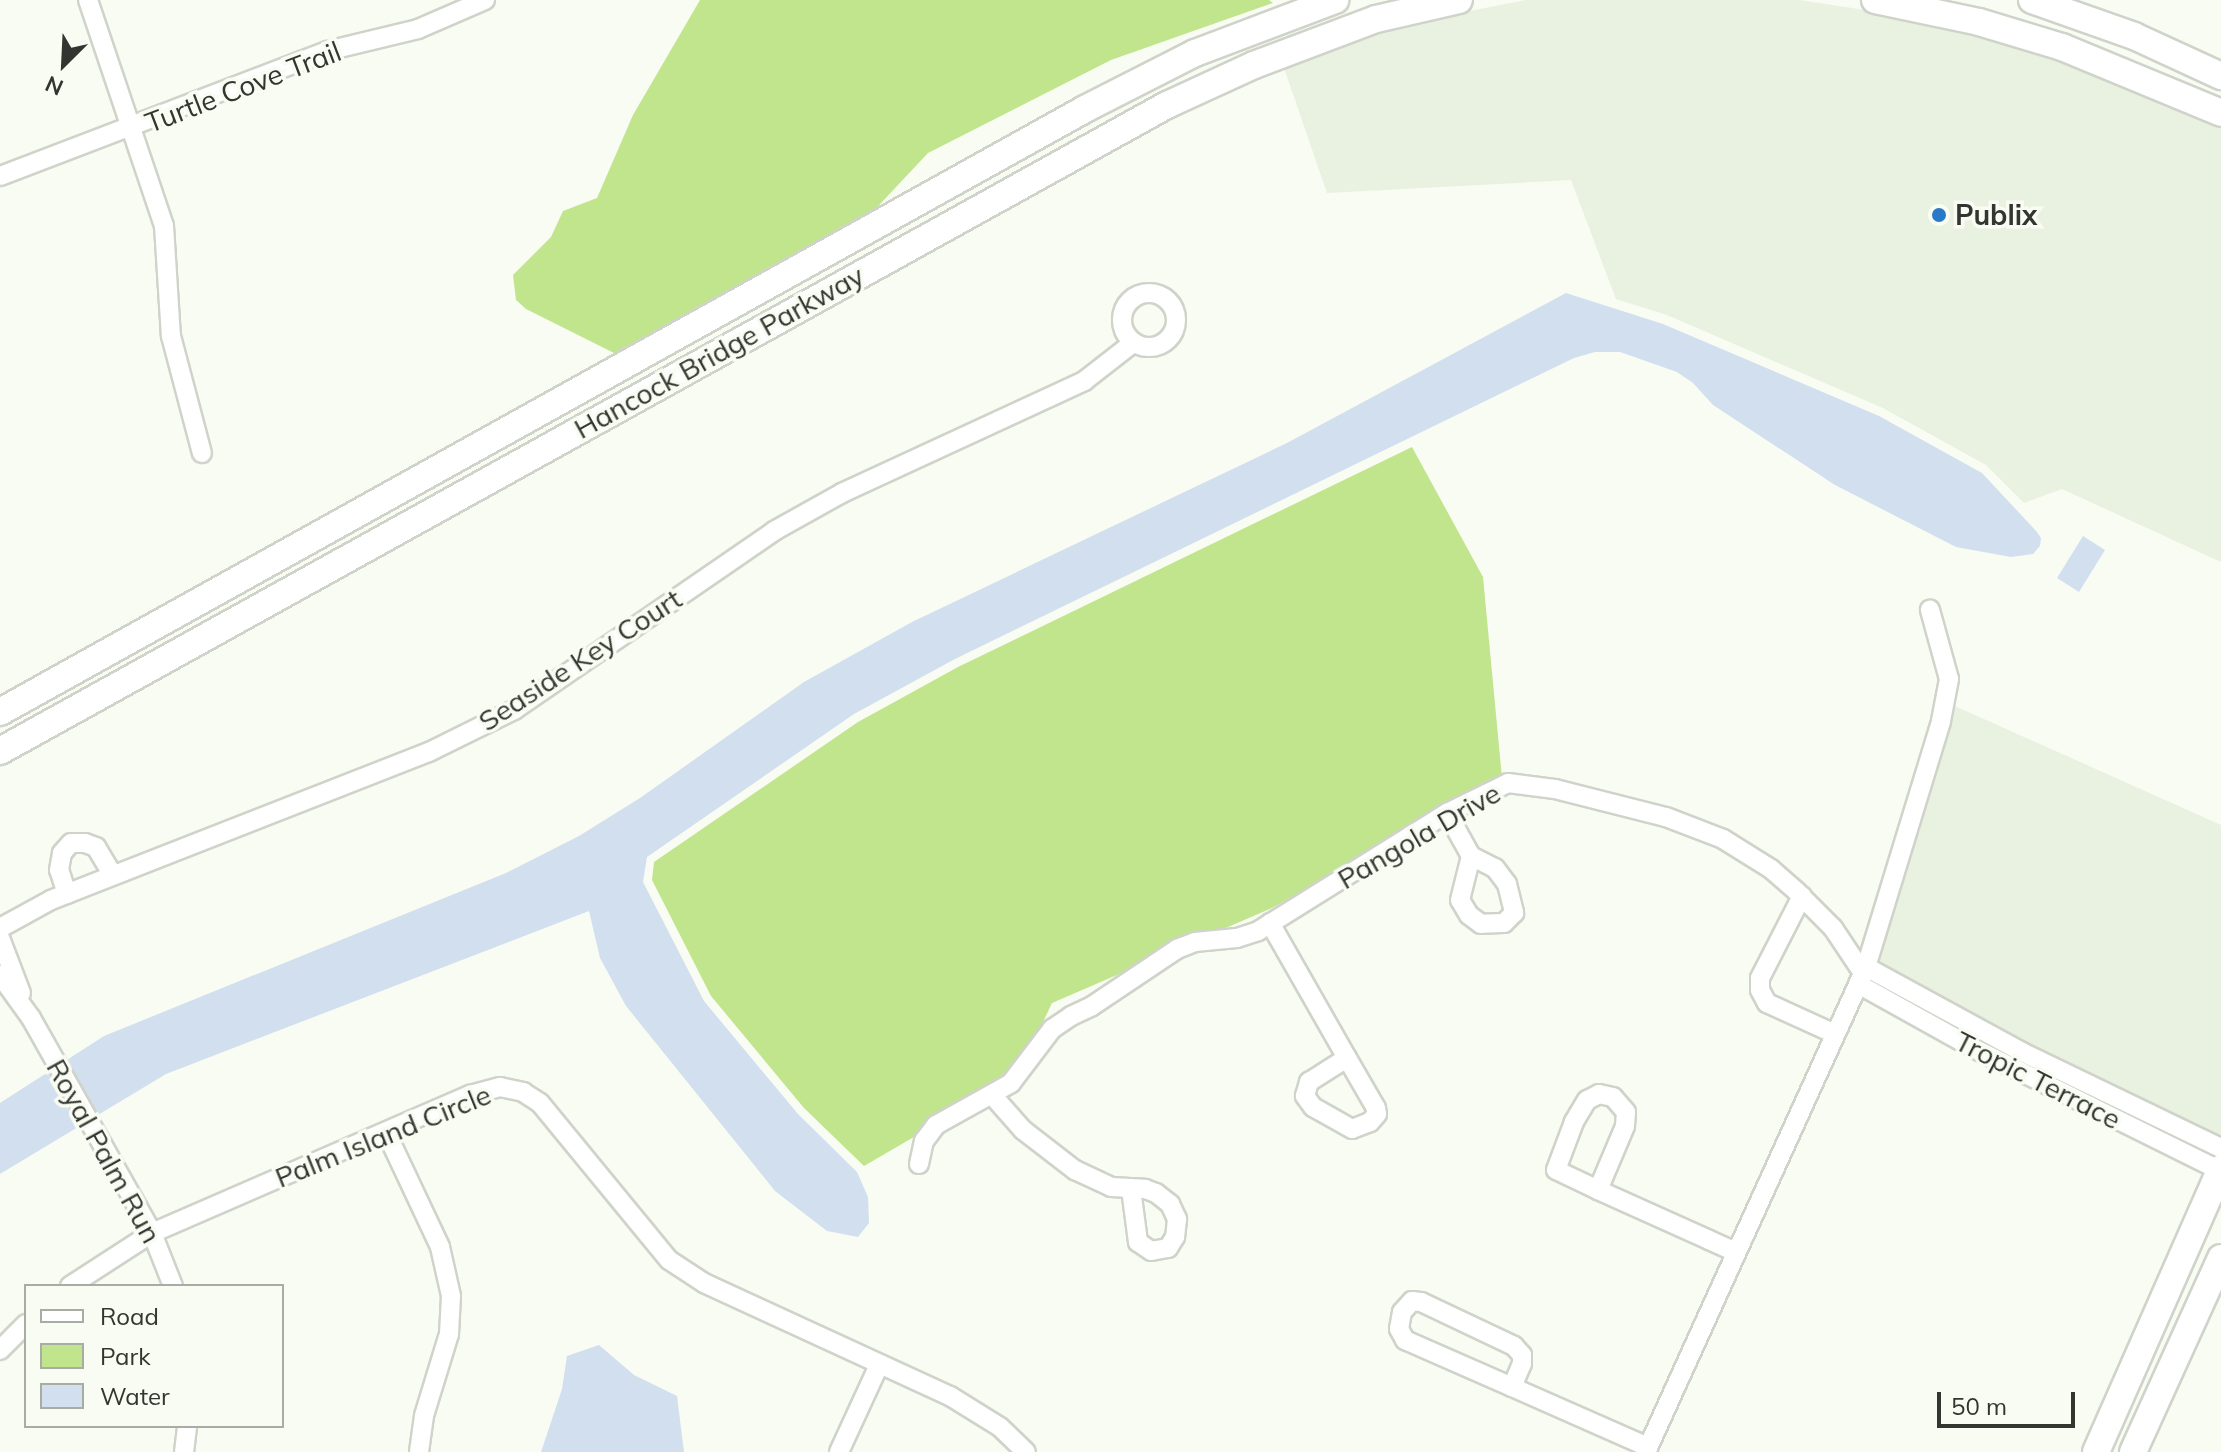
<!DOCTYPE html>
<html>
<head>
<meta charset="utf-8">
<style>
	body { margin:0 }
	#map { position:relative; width:2221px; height:1452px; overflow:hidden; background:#f8fcf2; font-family:Mulish,sans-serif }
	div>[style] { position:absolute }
	.built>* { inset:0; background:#e9f1e0 }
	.green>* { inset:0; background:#c1e58c }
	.water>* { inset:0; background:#d2dfef }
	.roads { filter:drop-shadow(2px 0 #cfd3c9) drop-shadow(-2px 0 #cfd3c9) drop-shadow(0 2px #cfd3c9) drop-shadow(0 -2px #cfd3c9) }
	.street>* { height:18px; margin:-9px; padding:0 9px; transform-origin:9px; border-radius:9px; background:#fff }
	.street>.ring { margin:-9px; padding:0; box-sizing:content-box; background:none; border:18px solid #fff; border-radius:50% }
	.secondary>* { height:26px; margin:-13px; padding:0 13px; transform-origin:13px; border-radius:13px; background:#fff }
	.dots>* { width:22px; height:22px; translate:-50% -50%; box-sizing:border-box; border:4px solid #f8fcf2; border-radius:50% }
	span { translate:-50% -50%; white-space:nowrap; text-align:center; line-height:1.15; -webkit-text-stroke:7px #f8fcf2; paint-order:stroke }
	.street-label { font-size:28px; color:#333531 }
	.poi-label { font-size:28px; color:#333531; font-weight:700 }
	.left { translate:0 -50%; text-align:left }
	.legend { position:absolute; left:24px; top:1284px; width:260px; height:144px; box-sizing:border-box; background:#f8fcf2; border:2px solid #a9aca5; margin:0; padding:10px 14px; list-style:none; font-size:24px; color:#333531 }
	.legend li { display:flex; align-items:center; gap:16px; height:40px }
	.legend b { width:40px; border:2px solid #a9aca5 }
	.north { position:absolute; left:24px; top:24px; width:80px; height:80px; -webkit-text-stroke:6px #f8fcf2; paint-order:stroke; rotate:204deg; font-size:22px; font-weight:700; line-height:32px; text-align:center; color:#333531 }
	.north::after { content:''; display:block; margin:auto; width:28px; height:36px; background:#333531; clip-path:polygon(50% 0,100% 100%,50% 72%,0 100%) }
	.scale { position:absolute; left:1937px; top:1392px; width:138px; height:36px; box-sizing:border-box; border:4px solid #333531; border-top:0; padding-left:10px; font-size:24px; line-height:28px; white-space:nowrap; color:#333531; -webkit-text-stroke:6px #f8fcf2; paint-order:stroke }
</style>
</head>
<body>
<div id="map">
	<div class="built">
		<i style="clip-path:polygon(1526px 0,1799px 0,1911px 17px,2058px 57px,2221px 124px,2221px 562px,2062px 489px,2024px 503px,1986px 465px,1883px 408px,1667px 315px,1616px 299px,1571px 180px,1327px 193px,1283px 65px,1378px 29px)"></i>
		<i style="clip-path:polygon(1937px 698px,2221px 825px,2221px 1144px,2214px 1159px,1851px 976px)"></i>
	</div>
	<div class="green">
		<i style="clip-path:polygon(700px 0,1269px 0,1273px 3px,1111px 60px,928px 153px,866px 219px,620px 356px,526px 309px,516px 300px,513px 275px,551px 237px,563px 211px,597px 198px,633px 115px)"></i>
		<i style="clip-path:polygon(1412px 447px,1483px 577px,1502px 778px,1272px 908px,1052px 1003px,1017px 1077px,864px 1166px,804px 1108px,711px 996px,652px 880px,654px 862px,858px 722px,958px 667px)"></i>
	</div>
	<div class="water">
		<i style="clip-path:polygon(1566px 293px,1663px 324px,1879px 416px,1982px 473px,2037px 532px,2041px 538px,2040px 546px,2033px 554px,2011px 557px,1956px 547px,1835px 485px,1713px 405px,1693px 383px,1677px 372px,1620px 352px,1595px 352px,1574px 358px,955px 659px,854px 714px,647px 857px,643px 882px,704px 1001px,798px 1114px,857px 1172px,868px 1197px,869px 1223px,858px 1237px,827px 1231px,775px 1191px,626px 1006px,600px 958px,589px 911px,166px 1074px,0 1174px,0 1103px,104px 1036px,506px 873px,579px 836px,640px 798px,804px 682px,912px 622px,1287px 443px)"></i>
		<i style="clip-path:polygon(2083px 536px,2105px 550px,2079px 592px,2057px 578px)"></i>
		<i style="clip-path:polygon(599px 1345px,634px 1375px,677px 1396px,684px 1452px,541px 1452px,562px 1389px,567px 1356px)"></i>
	</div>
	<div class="roads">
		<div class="street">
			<i style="left:88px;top:0;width:238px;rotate:71.4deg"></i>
			<i style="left:164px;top:226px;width:110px;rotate:86.4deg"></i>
			<i style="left:171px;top:336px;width:121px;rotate:75.2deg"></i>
			<i style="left:0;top:176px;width:350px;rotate:-20.9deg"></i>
			<i style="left:327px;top:51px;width:94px;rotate:-13.6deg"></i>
			<i style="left:418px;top:29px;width:73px;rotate:-23.4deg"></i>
			<i class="ring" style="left:1122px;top:293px;width:36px;height:36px"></i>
			<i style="left:1447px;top:813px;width:49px;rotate:60.8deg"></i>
			<i style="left:1471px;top:856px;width:27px;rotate:27deg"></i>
			<i style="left:1495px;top:868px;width:20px;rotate:53deg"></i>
			<i style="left:1507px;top:884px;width:30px;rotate:76deg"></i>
			<i style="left:1514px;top:913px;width:14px;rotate:135deg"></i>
			<i style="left:1504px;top:923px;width:23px;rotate:178deg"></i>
			<i style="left:1481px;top:924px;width:15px;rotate:-143deg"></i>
			<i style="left:1469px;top:915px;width:17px;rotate:-121deg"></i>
			<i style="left:1460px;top:900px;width:45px;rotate:-76deg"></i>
			<i style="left:67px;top:894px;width:25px;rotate:-108deg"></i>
			<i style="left:59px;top:870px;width:17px;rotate:-80deg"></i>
			<i style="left:62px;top:853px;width:13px;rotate:-48deg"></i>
			<i style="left:71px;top:843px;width:14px"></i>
			<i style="left:85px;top:843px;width:12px;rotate:20deg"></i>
			<i style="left:96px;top:847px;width:33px;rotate:59deg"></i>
			<i style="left:1802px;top:896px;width:92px;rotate:117.1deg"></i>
			<i style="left:1760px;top:978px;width:12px;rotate:90deg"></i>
			<i style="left:1760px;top:990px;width:15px;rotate:62deg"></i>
			<i style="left:1767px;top:1003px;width:75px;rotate:24.5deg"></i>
			<i style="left:1270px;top:923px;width:155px;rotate:60.3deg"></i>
			<i style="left:1347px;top:1058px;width:58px;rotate:59.9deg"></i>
			<i style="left:1376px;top:1108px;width:6px;rotate:81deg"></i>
			<i style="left:1377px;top:1114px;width:11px;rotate:131deg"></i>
			<i style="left:1370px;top:1122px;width:19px;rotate:159deg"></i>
			<i style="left:1352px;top:1129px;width:45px;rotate:-150.6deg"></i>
			<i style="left:1313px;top:1107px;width:14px;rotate:-126deg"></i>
			<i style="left:1305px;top:1096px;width:15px;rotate:-74deg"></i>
			<i style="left:1309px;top:1082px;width:45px;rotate:-32.3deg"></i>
			<i style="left:0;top:928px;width:58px;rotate:-28.8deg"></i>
			<i style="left:51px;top:900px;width:406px;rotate:-21.4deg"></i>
			<i style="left:429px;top:752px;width:95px;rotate:-26.3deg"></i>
			<i style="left:514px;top:710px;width:316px;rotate:-34.5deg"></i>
			<i style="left:774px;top:531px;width:78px;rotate:-29.2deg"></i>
			<i style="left:842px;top:493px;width:267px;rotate:-24.8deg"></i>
			<i style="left:1084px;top:381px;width:62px;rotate:-37.8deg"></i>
			<i style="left:0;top:938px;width:59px;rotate:69.1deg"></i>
			<i style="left:1866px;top:967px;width:178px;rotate:28.6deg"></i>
			<i style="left:2022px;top:1052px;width:221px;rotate:25.8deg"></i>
			<i style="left:0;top:975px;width:53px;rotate:54.2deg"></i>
			<i style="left:31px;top:1018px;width:247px;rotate:60.6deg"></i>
			<i style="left:152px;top:1233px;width:57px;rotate:68.4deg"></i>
			<i style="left:1858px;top:984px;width:129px;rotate:29.1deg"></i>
			<i style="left:1971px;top:1047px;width:279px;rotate:26.4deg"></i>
			<i style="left:993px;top:1096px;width:45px;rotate:48.6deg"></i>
			<i style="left:1023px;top:1130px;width:66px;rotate:37.6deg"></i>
			<i style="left:1075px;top:1170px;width:40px;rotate:25deg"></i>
			<i style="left:1111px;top:1187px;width:34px;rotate:3deg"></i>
			<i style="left:1145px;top:1189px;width:12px;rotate:20deg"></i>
			<i style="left:1156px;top:1193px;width:18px;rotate:38deg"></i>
			<i style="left:1170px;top:1204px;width:17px;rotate:65deg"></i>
			<i style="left:1177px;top:1219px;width:18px;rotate:96deg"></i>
			<i style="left:1175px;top:1237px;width:13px;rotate:122deg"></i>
			<i style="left:1168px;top:1248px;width:17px;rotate:170deg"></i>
			<i style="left:1151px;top:1251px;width:16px;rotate:-145deg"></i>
			<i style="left:1138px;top:1242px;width:53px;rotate:-97.5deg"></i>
			<i style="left:386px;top:1132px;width:127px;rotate:64.8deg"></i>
			<i style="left:440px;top:1247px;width:50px;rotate:77.3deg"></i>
			<i style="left:451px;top:1296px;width:38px;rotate:93deg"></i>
			<i style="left:449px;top:1334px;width:86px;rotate:107deg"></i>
			<i style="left:424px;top:1416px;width:36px;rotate:98deg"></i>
			<i style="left:919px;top:1164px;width:24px;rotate:-78deg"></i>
			<i style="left:924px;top:1141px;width:20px;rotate:-53deg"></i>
			<i style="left:936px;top:1125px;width:86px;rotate:-29.2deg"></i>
			<i style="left:1011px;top:1083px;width:68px;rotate:-52.8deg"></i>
			<i style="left:1052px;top:1029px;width:23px;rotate:-34deg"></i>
			<i style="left:1071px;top:1016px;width:23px;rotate:-25deg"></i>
			<i style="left:1092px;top:1006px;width:102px;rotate:-33.8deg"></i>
			<i style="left:1177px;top:949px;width:19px;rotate:-21deg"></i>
			<i style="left:1195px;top:942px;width:42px;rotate:-5.4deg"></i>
			<i style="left:1237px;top:938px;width:22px;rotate:-18deg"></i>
			<i style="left:1258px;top:931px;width:223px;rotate:-32deg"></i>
			<i style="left:1447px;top:813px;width:68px;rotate:-26.2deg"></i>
			<i style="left:1508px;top:783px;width:47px;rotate:7.3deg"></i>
			<i style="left:1555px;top:789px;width:114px;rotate:14.2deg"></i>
			<i style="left:1666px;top:817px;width:61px;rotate:21.1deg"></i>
			<i style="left:1723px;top:839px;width:57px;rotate:32deg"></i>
			<i style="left:1771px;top:869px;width:35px;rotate:41deg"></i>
			<i style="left:1797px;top:892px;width:51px;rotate:45deg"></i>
			<i style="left:1833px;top:928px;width:54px;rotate:56.3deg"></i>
			<i style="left:1598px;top:1190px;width:69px;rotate:-67.1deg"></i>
			<i style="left:1625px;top:1126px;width:14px;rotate:-86deg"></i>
			<i style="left:1626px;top:1112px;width:20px;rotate:-131deg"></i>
			<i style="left:1613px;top:1097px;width:14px;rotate:-168deg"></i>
			<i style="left:1599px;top:1094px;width:13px;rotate:153deg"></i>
			<i style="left:1587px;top:1100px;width:26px;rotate:121deg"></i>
			<i style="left:1574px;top:1122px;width:51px;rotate:110.6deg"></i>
			<i style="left:1556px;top:1170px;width:47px;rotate:25.5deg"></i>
			<i style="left:1598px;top:1190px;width:122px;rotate:24.2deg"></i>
			<i style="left:1709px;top:1240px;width:30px;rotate:24deg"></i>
			<i style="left:70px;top:1286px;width:98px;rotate:-32.9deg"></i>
			<i style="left:152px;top:1233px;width:347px;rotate:-23.5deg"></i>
			<i style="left:470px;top:1095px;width:31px;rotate:-15deg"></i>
			<i style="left:500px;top:1087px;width:24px;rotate:12deg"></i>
			<i style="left:523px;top:1092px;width:20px;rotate:33deg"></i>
			<i style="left:540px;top:1103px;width:203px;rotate:50.6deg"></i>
			<i style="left:669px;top:1260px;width:42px;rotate:33.3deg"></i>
			<i style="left:704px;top:1283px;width:271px;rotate:24.7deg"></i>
			<i style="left:950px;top:1396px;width:59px;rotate:31.8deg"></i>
			<i style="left:1000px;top:1427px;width:36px;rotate:44deg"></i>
			<i style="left:0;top:1350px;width:37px;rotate:-45deg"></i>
			<i style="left:1512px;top:1387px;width:25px;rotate:-67deg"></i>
			<i style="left:1522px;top:1364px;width:9px;rotate:-90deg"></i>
			<i style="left:1522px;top:1355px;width:12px;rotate:-132deg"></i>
			<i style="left:1514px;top:1346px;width:103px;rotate:-154.7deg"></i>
			<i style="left:1421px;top:1302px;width:9px;rotate:-174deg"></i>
			<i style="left:1412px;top:1301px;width:15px;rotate:132deg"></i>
			<i style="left:1402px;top:1312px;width:17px;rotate:100deg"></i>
			<i style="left:1399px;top:1329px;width:13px;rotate:61deg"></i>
			<i style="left:1405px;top:1340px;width:117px;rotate:23.7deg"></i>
			<i style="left:1512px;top:1387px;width:149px;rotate:23.8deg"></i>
			<i style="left:184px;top:1452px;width:26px;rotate:-83deg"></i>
			<i style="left:839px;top:1452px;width:96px;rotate:-65.3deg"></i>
			<i style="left:1646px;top:1452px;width:533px;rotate:-65.6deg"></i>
			<i style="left:1866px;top:967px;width:257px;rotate:-73deg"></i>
			<i style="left:1941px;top:721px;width:43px;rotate:-79.2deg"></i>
			<i style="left:1949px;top:679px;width:72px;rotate:-105.4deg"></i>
		</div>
		<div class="secondary">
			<i style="left:1875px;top:0;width:106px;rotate:11.9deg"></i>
			<i style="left:1979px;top:22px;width:87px;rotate:16.8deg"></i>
			<i style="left:2062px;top:47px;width:172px;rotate:22.5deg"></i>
			<i style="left:2032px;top:0;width:108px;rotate:19.4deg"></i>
			<i style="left:2134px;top:36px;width:96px;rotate:24.7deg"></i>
			<i style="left:0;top:712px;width:1241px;rotate:-29.06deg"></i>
			<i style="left:1085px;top:109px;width:123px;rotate:-27deg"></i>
			<i style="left:1195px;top:53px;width:150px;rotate:-20.7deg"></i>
			<i style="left:0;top:751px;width:1334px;rotate:-28.97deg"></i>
			<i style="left:1167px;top:105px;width:96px;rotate:-24.7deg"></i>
			<i style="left:1254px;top:65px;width:130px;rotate:-20.7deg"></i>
			<i style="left:1376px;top:19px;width:85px;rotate:-12.9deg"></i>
			<i style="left:2096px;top:1452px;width:310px;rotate:-66.2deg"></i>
			<i style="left:2133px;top:1452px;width:213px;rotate:-65.6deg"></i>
		</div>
	</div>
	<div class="dots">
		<i style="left:1939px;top:215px;background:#2979c8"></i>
	</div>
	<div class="street-label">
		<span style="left:243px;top:87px;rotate:-21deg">Turtle Cove Trail</span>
		<span style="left:719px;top:352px;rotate:-29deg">Hancock Bridge Parkway</span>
		<span style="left:580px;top:660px;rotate:-33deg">Seaside Key Court</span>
		<span style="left:1419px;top:836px;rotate:-30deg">Pangola Drive</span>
		<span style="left:2038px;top:1080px;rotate:27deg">Tropic Terrace</span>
		<span style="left:383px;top:1136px;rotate:-22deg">Palm Island Circle</span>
		<span style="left:104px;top:1151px;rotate:61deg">Royal Palm Run</span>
	</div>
	<div class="poi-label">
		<span class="left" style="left:1955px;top:215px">Publix</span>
	</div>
	<ul class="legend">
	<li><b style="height:10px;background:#fff"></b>Road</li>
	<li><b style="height:22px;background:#c1e58c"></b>Park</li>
	<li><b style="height:22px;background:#d2dfef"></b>Water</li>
	</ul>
	<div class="north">N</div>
	<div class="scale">50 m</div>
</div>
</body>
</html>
